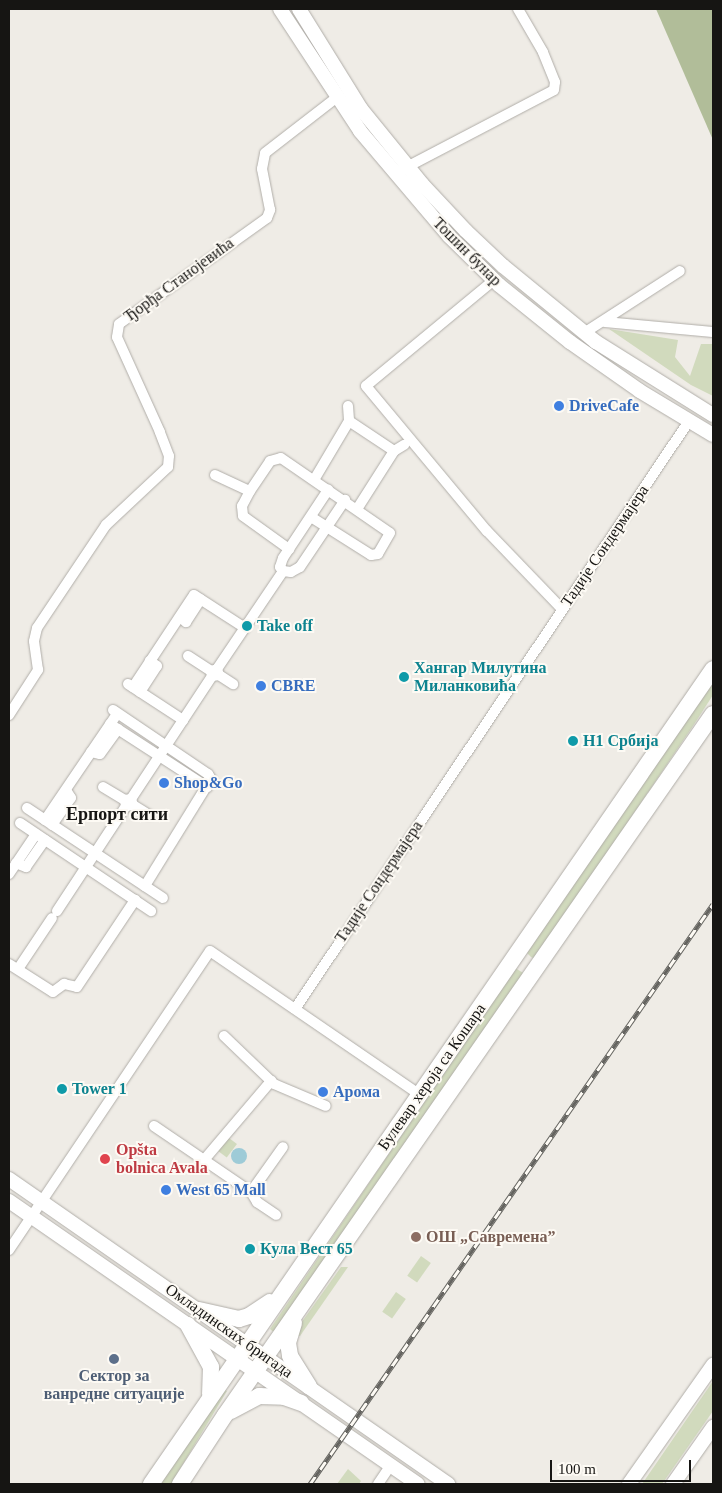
<!DOCTYPE html>
<meta charset="utf-8">
<style>
body{margin:0}
#map{position:relative;width:722px;height:1493px;overflow:hidden;background:#efece6;font-family:Georgia,serif}
div>[style]{position:absolute}
.green>*{inset:0;background:#d1dabd;transform-origin:0 0}
.forest>*{inset:0;background:#b1bd99}
.water>*{inset:0;background:#9ecbd7}
.round{border-radius:50%}
.roads{filter:drop-shadow(0 0 1px #b0ada8) drop-shadow(0 0 1px #b0ada8)}
.street>*{height:10px;margin:-5px;padding:0 5px;transform-origin:5px;border-radius:5px;background:#fff}
.secondary>*{height:14px;margin:-7px;padding:0 7px;transform-origin:7px;border-radius:7px;background:#fff}
.primary>*{height:16px;margin:-8px;padding:0 8px;transform-origin:8px;border-radius:8px;background:#fff}
.rail>*{height:5px;margin-top:-2.5px;transform-origin:0;background:repeating-linear-gradient(90deg,#fdfaf4 0 9px,#656460 0 18px);box-sizing:border-box;border-block:1px solid #656460}
.dots>*{width:14px;height:14px;translate:-50% -50%;box-sizing:border-box;border:2px solid #fdfaf4;border-radius:50%}
span{translate:-50% -50%;white-space:nowrap;text-align:center;line-height:1.15;-webkit-text-stroke:4px #fdfaf4;paint-order:stroke}
.street-label{font-size:16px;color:#161513}
.shop-label{font-size:16px;color:#366cbe;font-weight:700}
.left{translate:0 -50%;text-align:left}
.culture-label{font-size:16px;color:#0d838f;font-weight:700}
.health-label{font-size:16px;color:#be3a42;font-weight:700}
.education-label{font-size:16px;color:#785e54;font-weight:700}
.service-label{font-size:16px;color:#4e5e75;font-weight:700}
.neighbourhood-label{font-size:18px;color:#161513;font-weight:700}
.frame{position:absolute;inset:0;border:10px solid #161513;pointer-events:none}
.scale{position:absolute;left:550px;top:1460px;width:141px;height:22px;box-sizing:border-box;border:2px solid #161513;border-top:0;padding-left:6px;font-size:15px;line-height:18px;white-space:nowrap;color:#161513;-webkit-text-stroke:4px #fdfaf4;paint-order:stroke}
</style>
<div id="map">
<div class="green">
<div style="clip-path:polygon(609px 329px,678px 340px,675px 357px,690px 376px,701px 344px,713px 344px,713px 396px,691px 385px)"></div>
<div style="clip-path:polygon(713px 677px,713px 695px,693px 726px,535px 959px,531px 957px,527px 953px)"></div>
<div style="clip-path:polygon(515px 968px,525px 974px,276px 1334px,270px 1329px)"></div>
<div style="left:225px;top:1135px;width:15px;height:17px;rotate:37deg"></div>
<div style="left:421px;top:1256px;width:12px;height:24px;rotate:35deg"></div>
<div style="clip-path:polygon(341px 1267px,348px 1267px,300px 1336px,295px 1336px,301px 1323px)"></div>
<div style="left:396px;top:1292px;width:12px;height:24px;rotate:35deg"></div>
<div style="clip-path:polygon(713px 1381px,713px 1411px,662px 1484px,642px 1484px)"></div>
<div style="clip-path:polygon(223px 1389px,227px 1391px,171px 1484px,160px 1484px)"></div>
<div style="clip-path:polygon(348px 1469px,361px 1481px,359px 1484px,337px 1484px)"></div>
</div>
<div class="forest">
<div style="clip-path:polygon(656px 9px,713px 9px,713px 140px)"></div>
</div>
<div class="water">
<div class="round" style="left:231px;top:1148px;width:16px;height:16px"></div>
</div>
<div class="roads">
<div class="street">
<div style="left:403px;top:169px;width:170px;rotate:-27.6deg"></div>
<div style="left:554px;top:90px;width:8px;rotate:-83deg"></div>
<div style="left:555px;top:82px;width:32px;rotate:-112deg"></div>
<div style="left:543px;top:52px;width:50px;rotate:-120.2deg"></div>
<div style="left:494px;top:280px;width:166px;rotate:140.4deg"></div>
<div style="left:366px;top:386px;width:189px;rotate:50.2deg"></div>
<div style="left:487px;top:531px;width:108px;rotate:46.1deg"></div>
<div style="left:605px;top:322px;width:108px;rotate:5.3deg"></div>
<div style="left:584px;top:333px;width:114px;rotate:-32.9deg"></div>
<div style="left:348px;top:406px;width:15px;rotate:86deg"></div>
<div style="left:394px;top:451px;width:12px;rotate:-31deg"></div>
<div style="left:215px;top:475px;width:38px;rotate:25deg"></div>
<div style="left:250px;top:491px;width:36px;rotate:-56deg"></div>
<div style="left:270px;top:461px;width:11px;rotate:-15deg"></div>
<div style="left:281px;top:458px;width:132px;rotate:34.5deg"></div>
<div style="left:390px;top:533px;width:24px;rotate:120deg"></div>
<div style="left:378px;top:554px;width:7px;rotate:172deg"></div>
<div style="left:371px;top:555px;width:71px;rotate:-147.7deg"></div>
<div style="left:314px;top:480px;width:69px;rotate:-59.3deg"></div>
<div style="left:349px;top:421px;width:54px;rotate:33.7deg"></div>
<div style="left:394px;top:451px;width:69px;rotate:122.5deg"></div>
<div style="left:250px;top:491px;width:17px;rotate:118deg"></div>
<div style="left:242px;top:506px;width:10px;rotate:84deg"></div>
<div style="left:243px;top:516px;width:57px;rotate:35.7deg"></div>
<div style="left:283px;top:571px;width:8px;rotate:7deg"></div>
<div style="left:291px;top:572px;width:10px;rotate:-29deg"></div>
<div style="left:300px;top:567px;width:81px;rotate:-56.1deg"></div>
<div style="left:283px;top:571px;width:5px;rotate:-127deg"></div>
<div style="left:280px;top:567px;width:9px;rotate:-72deg"></div>
<div style="left:283px;top:558px;width:82px;rotate:-56.5deg"></div>
<div style="left:180px;top:617px;width:8px;rotate:40deg"></div>
<div style="left:186px;top:622px;width:27px;rotate:-57deg"></div>
<div style="left:188px;top:656px;width:27px;rotate:33deg"></div>
<div style="left:217px;top:669px;width:6px;rotate:72deg"></div>
<div style="left:219px;top:675px;width:7px;rotate:172deg"></div>
<div style="left:212px;top:676px;width:5px;rotate:-101deg"></div>
<div style="left:211px;top:671px;width:6px;rotate:-18deg"></div>
<div style="left:217px;top:669px;width:118px;rotate:-56deg"></div>
<div style="left:219px;top:675px;width:17px;rotate:33deg"></div>
<div style="left:128px;top:684px;width:66px;rotate:33.2deg"></div>
<div style="left:133px;top:687px;width:110px;rotate:-56.5deg"></div>
<div style="left:194px;top:595px;width:61px;rotate:32.9deg"></div>
<div style="left:140px;top:692px;width:31px;rotate:-57deg"></div>
<div style="left:157px;top:666px;width:9px;rotate:-144deg"></div>
<div style="left:113px;top:710px;width:115px;rotate:34deg"></div>
<div style="left:208px;top:774px;width:6px;rotate:59deg"></div>
<div style="left:211px;top:779px;width:126px;rotate:121.7deg"></div>
<div style="left:9px;top:715px;width:54px;rotate:-57.2deg"></div>
<div style="left:38px;top:670px;width:29px;rotate:-98deg"></div>
<div style="left:34px;top:641px;width:13px;rotate:-77deg"></div>
<div style="left:37px;top:628px;width:124px;rotate:-56.2deg"></div>
<div style="left:106px;top:525px;width:85px;rotate:-43.1deg"></div>
<div style="left:168px;top:467px;width:11px;rotate:-85deg"></div>
<div style="left:169px;top:456px;width:26px;rotate:-111deg"></div>
<div style="left:160px;top:432px;width:104px;rotate:-114.4deg"></div>
<div style="left:117px;top:337px;width:13px;rotate:-81deg"></div>
<div style="left:119px;top:324px;width:182px;rotate:-35.6deg"></div>
<div style="left:267px;top:218px;width:9px;rotate:-69deg"></div>
<div style="left:270px;top:210px;width:42px;rotate:-101deg"></div>
<div style="left:262px;top:169px;width:16px;rotate:-79deg"></div>
<div style="left:265px;top:153px;width:90px;rotate:-37.8deg"></div>
<div style="left:110px;top:724px;width:116px;rotate:33deg"></div>
<div style="left:91px;top:752px;width:9px;rotate:13deg"></div>
<div style="left:100px;top:754px;width:31px;rotate:-54deg"></div>
<div style="left:103px;top:787px;width:26px;rotate:31deg"></div>
<div style="left:131px;top:799px;width:6px;rotate:72deg"></div>
<div style="left:133px;top:805px;width:7px;rotate:172deg"></div>
<div style="left:126px;top:806px;width:6px;rotate:-99deg"></div>
<div style="left:125px;top:800px;width:6px;rotate:-9deg"></div>
<div style="left:131px;top:799px;width:147px;rotate:-56.6deg"></div>
<div style="left:133px;top:805px;width:19px;rotate:32deg"></div>
<div style="left:27px;top:808px;width:163px;rotate:33.5deg"></div>
<div style="left:45px;top:820px;width:128px;rotate:-55.8deg"></div>
<div style="left:20px;top:823px;width:158px;rotate:33.9deg"></div>
<div style="left:52px;top:825px;width:33px;rotate:-55deg"></div>
<div style="left:71px;top:798px;width:9px;rotate:-122deg"></div>
<div style="left:16px;top:863px;width:11px;rotate:22deg"></div>
<div style="left:26px;top:867px;width:33px;rotate:-55deg"></div>
<div style="left:9px;top:874px;width:48px;rotate:-56deg"></div>
<div style="left:57px;top:911px;width:126px;rotate:-56.7deg"></div>
<div style="left:9px;top:964px;width:52px;rotate:32.5deg"></div>
<div style="left:53px;top:992px;width:14px;rotate:-36deg"></div>
<div style="left:64px;top:984px;width:13px;rotate:13deg"></div>
<div style="left:77px;top:987px;width:105px;rotate:-56.3deg"></div>
<div style="left:18px;top:969px;width:61px;rotate:-56.3deg"></div>
<div style="left:295px;top:1009px;width:708px;rotate:-56.18deg"></div>
<div style="left:224px;top:1036px;width:69px;rotate:43.8deg"></div>
<div style="left:274px;top:1084px;width:56px;rotate:22.9deg"></div>
<div style="left:154px;top:1126px;width:117px;rotate:34.2deg"></div>
<div style="left:251px;top:1192px;width:12px;rotate:59deg"></div>
<div style="left:257px;top:1202px;width:23px;rotate:34deg"></div>
<div style="left:204px;top:1160px;width:104px;rotate:-49.7deg"></div>
<div style="left:251px;top:1192px;width:55px;rotate:-54.6deg"></div>
<div style="left:9px;top:1250px;width:360px;rotate:-56.1deg"></div>
<div style="left:210px;top:951px;width:255px;rotate:34.4deg"></div>
<div style="left:378px;top:1484px;width:23px;rotate:-56deg"></div>
</div>
<div class="secondary">
<div style="left:280px;top:9px;width:146px;rotate:56.7deg"></div>
<div style="left:360px;top:131px;width:138px;rotate:49.7deg"></div>
<div style="left:449px;top:236px;width:70px;rotate:44.4deg"></div>
<div style="left:499px;top:285px;width:91px;rotate:38.8deg"></div>
<div style="left:570px;top:342px;width:85px;rotate:35deg"></div>
<div style="left:640px;top:391px;width:85px;rotate:31.1deg"></div>
<div style="left:299px;top:9px;width:118px;rotate:58.2deg"></div>
<div style="left:361px;top:109px;width:97px;rotate:50.9deg"></div>
<div style="left:422px;top:184px;width:64px;rotate:46.9deg"></div>
<div style="left:466px;top:231px;width:51px;rotate:43.4deg"></div>
<div style="left:503px;top:266px;width:120px;rotate:39.3deg"></div>
<div style="left:596px;top:342px;width:138px;rotate:32deg"></div>
<div style="left:9px;top:1179px;width:535px;rotate:34.79deg"></div>
<div style="left:9px;top:1201px;width:497px;rotate:34.7deg"></div>
<div style="left:629px;top:1484px;width:146px;rotate:-54.8deg"></div>
<div style="left:673px;top:1484px;width:70px;rotate:-54.9deg"></div>
</div>
<div class="primary">
<div style="left:199px;top:1310px;width:41px;rotate:12.7deg"></div>
<div style="left:239px;top:1319px;width:10px;rotate:-17deg"></div>
<div style="left:249px;top:1316px;width:25px;rotate:-34deg"></div>
<div style="left:294px;top:1323px;width:21px;rotate:107deg"></div>
<div style="left:288px;top:1343px;width:13px;rotate:81deg"></div>
<div style="left:290px;top:1356px;width:36px;rotate:58deg"></div>
<div style="left:188px;top:1325px;width:48px;rotate:61.3deg"></div>
<div style="left:211px;top:1367px;width:27px;rotate:92deg"></div>
<div style="left:231px;top:1411px;width:32px;rotate:-28deg"></div>
<div style="left:259px;top:1396px;width:25px;rotate:2deg"></div>
<div style="left:284px;top:1397px;width:18px;rotate:19deg"></div>
<div style="left:151px;top:1484px;width:990px;rotate:-55.41deg"></div>
<div style="left:180px;top:1484px;width:82px;rotate:-56.9deg"></div>
<div style="left:225px;top:1415px;width:854px;rotate:-55.16deg"></div>
</div>
</div>
<div class="rail">
<div style="left:310px;top:1484px;width:706px;rotate:-55.21deg"></div>
</div>
<div class="dots">
<div style="left:559px;top:406px;background:#3f7fe0"></div>
<div style="left:247px;top:626px;background:#0f9aa8"></div>
<div style="left:404px;top:677px;background:#0f9aa8"></div>
<div style="left:261px;top:686px;background:#3f7fe0"></div>
<div style="left:573px;top:741px;background:#0f9aa8"></div>
<div style="left:164px;top:783px;background:#3f7fe0"></div>
<div style="left:62px;top:1089px;background:#0f9aa8"></div>
<div style="left:323px;top:1092px;background:#3f7fe0"></div>
<div style="left:105px;top:1159px;background:#e0444e"></div>
<div style="left:166px;top:1190px;background:#3f7fe0"></div>
<div style="left:416px;top:1237px;background:#8d6e63"></div>
<div style="left:250px;top:1249px;background:#0f9aa8"></div>
<div style="left:114px;top:1359px;background:#5c6f8a"></div>
</div>
<div class="street-label">
<span style="left:467px;top:252px;rotate:45deg">Тошин бунар</span>
<span style="left:179px;top:280px;rotate:-36deg">Ђорђа Станојевића</span>
<span style="left:605px;top:546px;rotate:-56deg">Тадије Сондермајера</span>
<span style="left:379px;top:882px;rotate:-56deg">Тадије Сондермајера</span>
<span style="left:432px;top:1077px;rotate:-55deg">Булевар хероја са Кошара</span>
<span style="left:229px;top:1331px;rotate:35deg">Омладинских бригада</span>
</div>
<div class="shop-label">
<span class="left" style="left:569px;top:406px">DriveCafe</span>
<span class="left" style="left:271px;top:686px">CBRE</span>
<span class="left" style="left:174px;top:783px">Shop&amp;Go</span>
<span class="left" style="left:333px;top:1092px">Арома</span>
<span class="left" style="left:176px;top:1190px">West 65 Mall</span>
</div>
<div class="culture-label">
<span class="left" style="left:257px;top:626px">Take off</span>
<span class="left" style="left:414px;top:677px">Хангар Милутина<br>Миланковића</span>
<span class="left" style="left:583px;top:741px">Н1 Србија</span>
<span class="left" style="left:72px;top:1089px">Tower 1</span>
<span class="left" style="left:260px;top:1249px">Кула Вест 65</span>
</div>
<div class="health-label">
<span class="left" style="left:116px;top:1159px">Opšta<br>bolnica Avala</span>
</div>
<div class="education-label">
<span class="left" style="left:426px;top:1237px">ОШ „Савремена”</span>
</div>
<div class="service-label">
<span style="left:114px;top:1385px">Сектор за<br>ванредне ситуације</span>
</div>
<div class="neighbourhood-label">
<span style="left:117px;top:814px">Ерпорт сити</span>
</div>
<div class="frame"></div>
<div class="scale">100 m</div>
</div>
